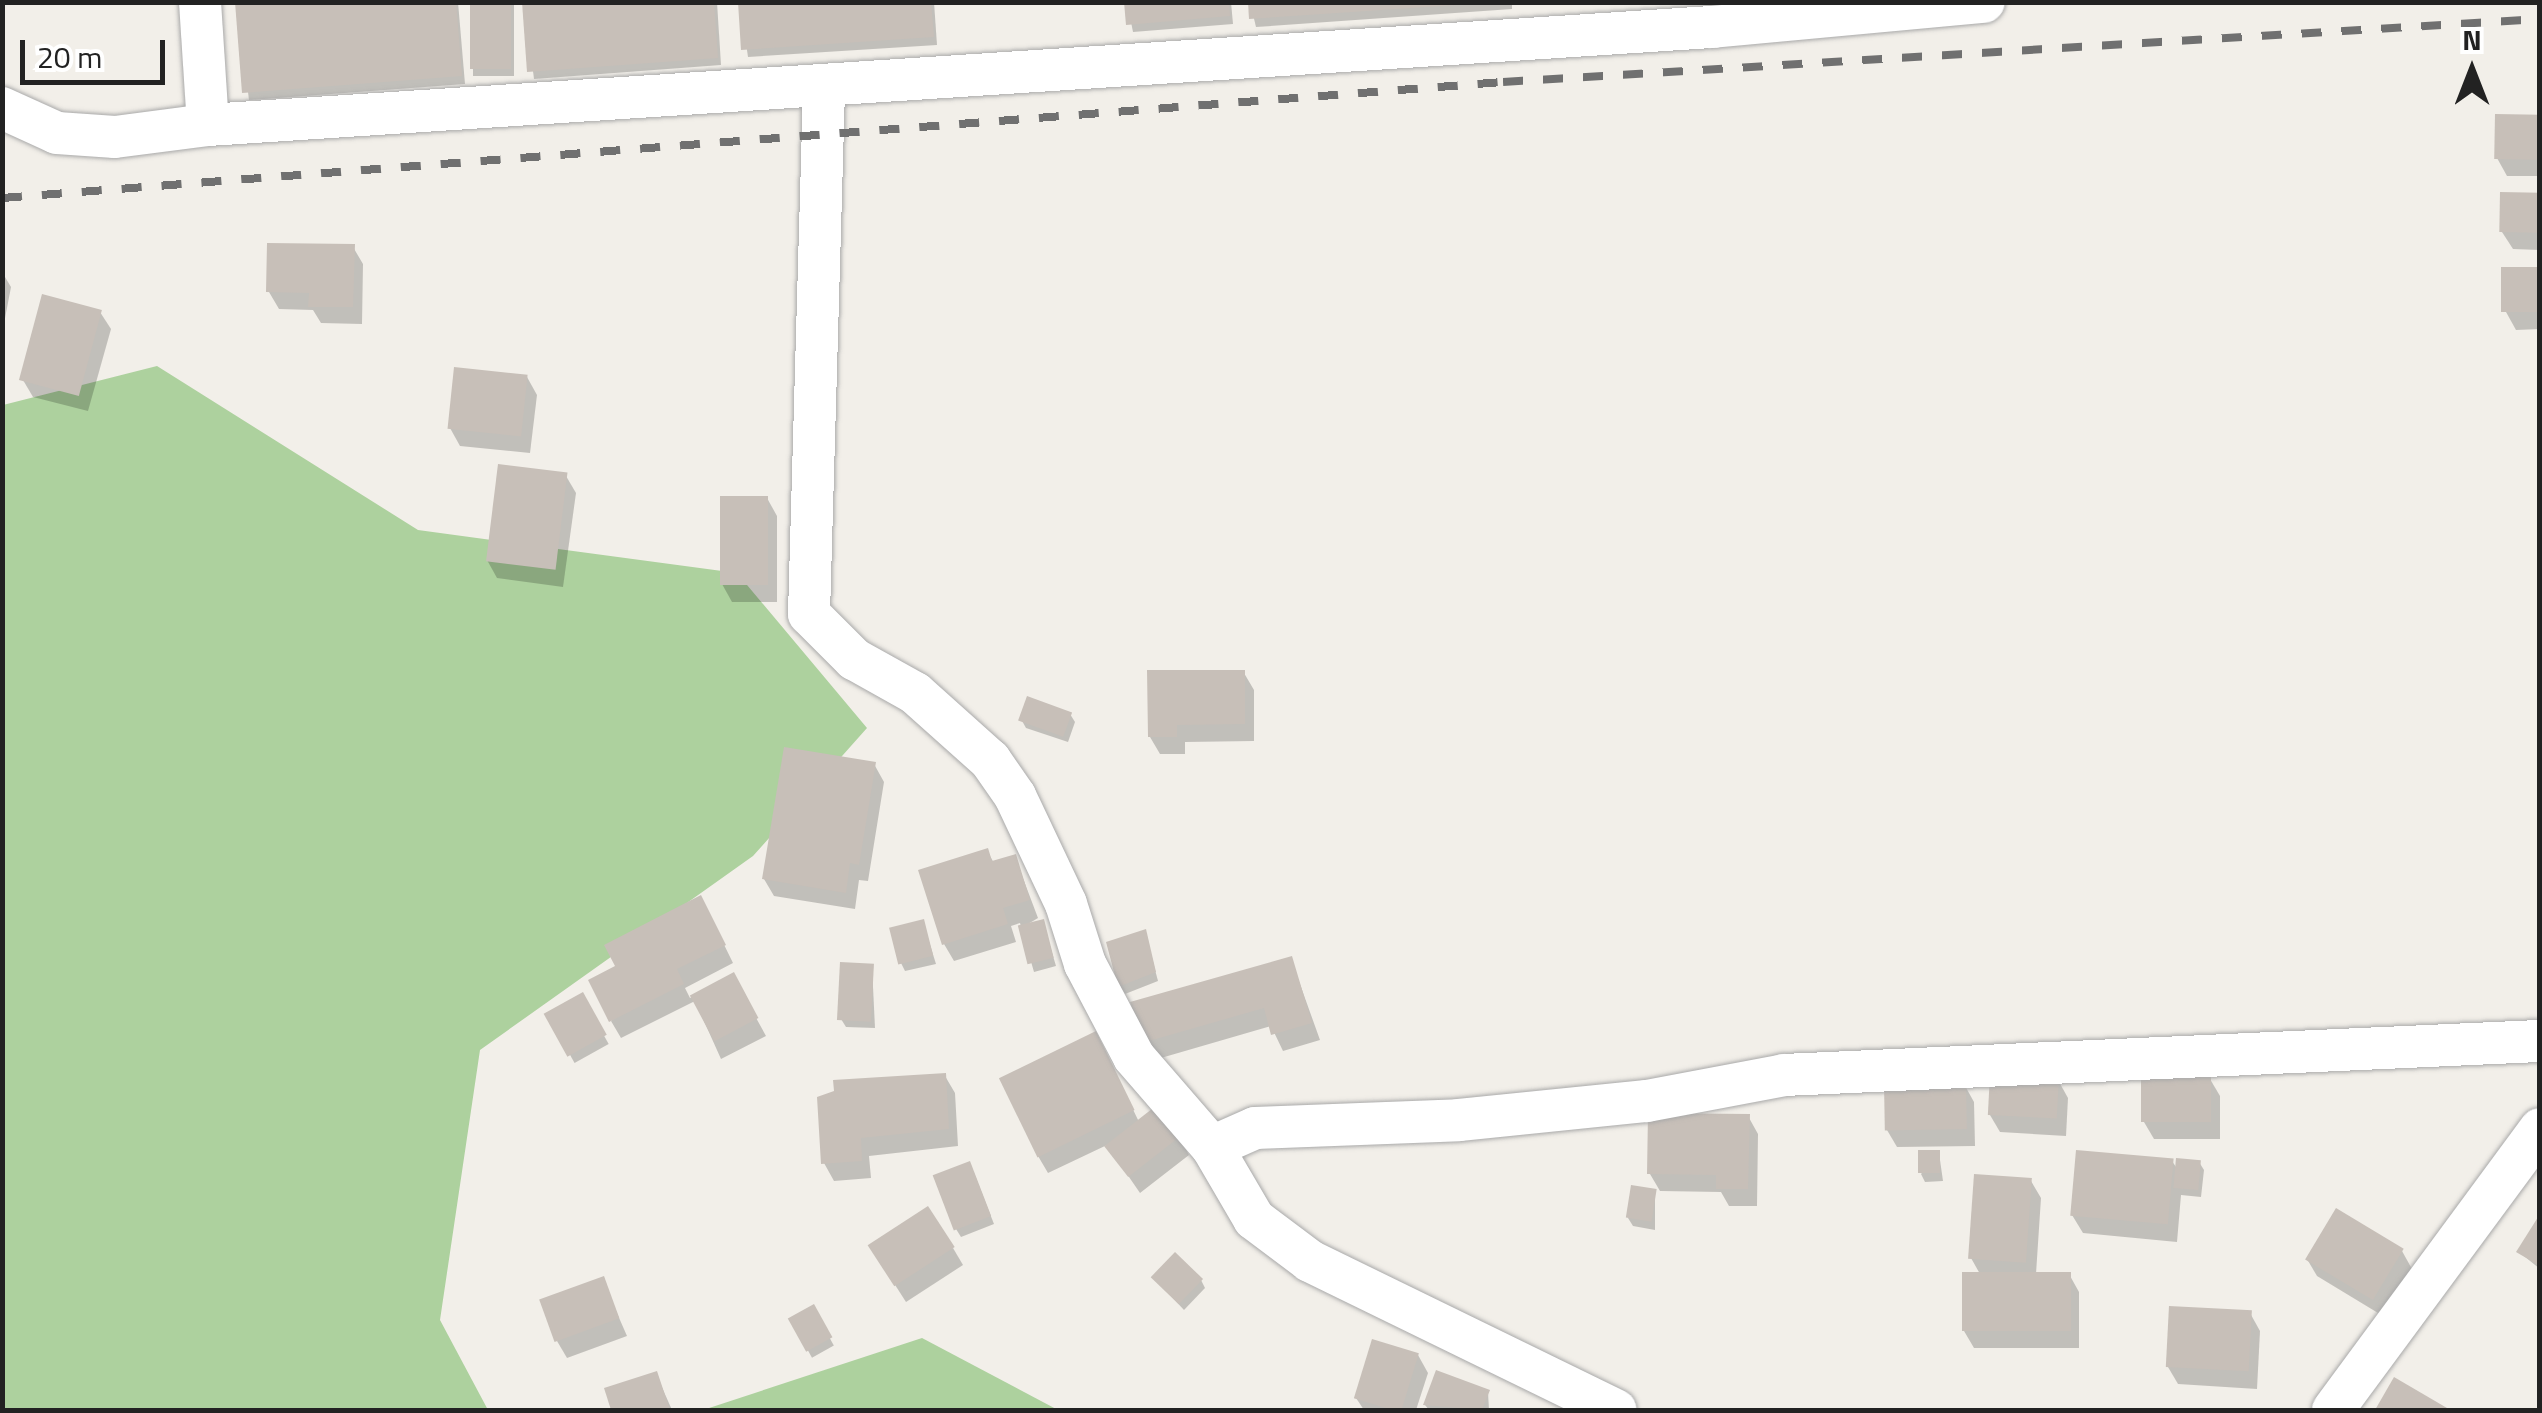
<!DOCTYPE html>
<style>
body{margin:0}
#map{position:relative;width:2542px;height:1413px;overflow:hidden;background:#f2efe9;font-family:"Titillium Web",sans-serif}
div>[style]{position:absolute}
.forest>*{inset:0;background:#add19e}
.shadow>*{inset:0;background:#0003;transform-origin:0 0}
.building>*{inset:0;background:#c7bfb8;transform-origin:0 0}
.roads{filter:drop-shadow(0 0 2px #a9a9a9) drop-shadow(0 0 2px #a9a9a9)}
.street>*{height:42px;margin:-21px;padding:0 21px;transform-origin:21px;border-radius:21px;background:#fff}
.rail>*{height:8px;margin-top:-4px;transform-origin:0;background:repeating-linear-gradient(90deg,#707070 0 20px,transparent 0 40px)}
span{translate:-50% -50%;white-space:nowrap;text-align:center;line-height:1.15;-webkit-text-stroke:9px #fff;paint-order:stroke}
.frame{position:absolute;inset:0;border:5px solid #222;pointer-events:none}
.north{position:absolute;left:2422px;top:20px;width:100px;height:100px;-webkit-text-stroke:8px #fff;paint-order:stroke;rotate:0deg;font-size:28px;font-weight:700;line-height:40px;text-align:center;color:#222}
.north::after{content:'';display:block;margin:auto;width:35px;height:45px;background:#222;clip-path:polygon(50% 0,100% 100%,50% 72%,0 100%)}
.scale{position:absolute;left:20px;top:40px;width:145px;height:45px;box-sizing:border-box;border:5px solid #222;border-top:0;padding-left:12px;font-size:30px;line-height:35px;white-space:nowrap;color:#222;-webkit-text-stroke:8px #fff;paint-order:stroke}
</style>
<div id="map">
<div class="forest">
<div style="clip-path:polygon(157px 366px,418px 530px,737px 573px,867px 728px,753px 856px,480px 1050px,440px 1320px,488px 1410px,3px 1410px,3px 405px)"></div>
<div style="clip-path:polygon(922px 1338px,1058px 1410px,703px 1410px)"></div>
</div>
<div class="shadow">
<div style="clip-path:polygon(237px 2px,458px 2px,465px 84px,249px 100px)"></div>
<div style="left:473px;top:2px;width:41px;height:74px"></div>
<div style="clip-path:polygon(524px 2px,717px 2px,721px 65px,534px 79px)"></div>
<div style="clip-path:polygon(740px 2px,934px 2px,937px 45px,748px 57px)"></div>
<div style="clip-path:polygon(1127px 2px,1231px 2px,1233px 24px,1133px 32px)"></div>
<div style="clip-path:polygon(1250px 2px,1512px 2px,1512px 9px,1256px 27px)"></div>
<div style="clip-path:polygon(2540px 117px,2540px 176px,2507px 176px,2497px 158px)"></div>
<div style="clip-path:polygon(2540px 195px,2540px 250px,2513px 249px,2502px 232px)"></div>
<div style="clip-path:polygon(353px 247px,363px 264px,362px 324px,321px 323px,313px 310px,279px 309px,269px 292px)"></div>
<div style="clip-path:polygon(2540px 269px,2540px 329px,2516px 330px,2506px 312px)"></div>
<div style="clip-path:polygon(2px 272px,11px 287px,2px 334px)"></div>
<div style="clip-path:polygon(100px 312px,111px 329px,88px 411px,33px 397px,23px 380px)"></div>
<div style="clip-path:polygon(527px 377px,537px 395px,530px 453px,460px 446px,450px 428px)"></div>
<div style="clip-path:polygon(566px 476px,576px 493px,563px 587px,497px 578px,487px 560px)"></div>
<div style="clip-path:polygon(767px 498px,777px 516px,777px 602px,732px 602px,722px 584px)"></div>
<div style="clip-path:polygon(1244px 673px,1254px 690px,1254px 741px,1185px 742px,1185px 754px,1160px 754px,1150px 737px)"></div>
<div style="clip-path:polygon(1070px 714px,1075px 722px,1068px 742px,1026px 728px,1021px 719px)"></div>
<div style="clip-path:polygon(874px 764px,884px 782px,868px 881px,859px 880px,855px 909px,774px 896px,764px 879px)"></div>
<div style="clip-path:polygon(987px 851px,994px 863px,1015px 857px,1038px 918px,1023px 927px,1043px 922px,1056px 966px,1034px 972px,1020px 923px,1011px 926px,1016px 942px,954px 961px,944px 944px)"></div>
<div style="clip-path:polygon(710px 916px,733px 963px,685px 988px,690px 998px,733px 976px,766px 1036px,721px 1059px,695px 1001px,621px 1038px,611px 1021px)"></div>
<div style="clip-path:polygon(923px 922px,936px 964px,905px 971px,901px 963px)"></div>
<div style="clip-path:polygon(1145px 932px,1158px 981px,1125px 994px,1120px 986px)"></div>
<div style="clip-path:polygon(1291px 959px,1320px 1040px,1283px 1051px,1271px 1026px,1154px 1060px,1144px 1042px)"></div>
<div style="clip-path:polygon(872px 966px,875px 1028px,846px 1027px,841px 1019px)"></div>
<div style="left:582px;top:996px;width:55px;height:39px;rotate:61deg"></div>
<div style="clip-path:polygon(1105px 1051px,1139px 1122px,1179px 1137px,1189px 1155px,1140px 1193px,1107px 1145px,1048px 1173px,1038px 1156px)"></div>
<div style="clip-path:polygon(945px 1076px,955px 1093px,958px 1146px,869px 1156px,871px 1178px,834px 1181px,824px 1163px)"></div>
<div style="clip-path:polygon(2210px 1079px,2220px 1096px,2220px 1139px,2154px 1139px,2144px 1122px)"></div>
<div style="clip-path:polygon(2058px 1080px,2068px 1098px,2066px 1136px,2000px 1132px,1990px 1115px)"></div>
<div style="clip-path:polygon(1964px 1084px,1974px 1102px,1975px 1146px,1897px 1147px,1887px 1130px)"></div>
<div style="clip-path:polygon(1748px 1116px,1758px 1134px,1757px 1206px,1729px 1206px,1721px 1192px,1660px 1191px,1650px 1174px)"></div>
<div style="clip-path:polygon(1939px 1153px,1943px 1181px,1925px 1182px,1921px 1174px)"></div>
<div style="clip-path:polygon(2172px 1161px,2178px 1170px,2199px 1162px,2204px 1170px,2201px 1197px,2181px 1195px,2177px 1242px,2083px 1233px,2072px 1215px)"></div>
<div style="clip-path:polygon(974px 1173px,994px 1224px,961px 1237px,956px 1229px)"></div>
<div style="clip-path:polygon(2031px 1181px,2041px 1198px,2036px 1274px,2069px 1274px,2079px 1292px,2079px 1348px,1974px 1348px,1964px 1331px,1980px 1274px,1971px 1258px)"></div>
<div style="clip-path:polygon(1655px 1192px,1655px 1230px,1633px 1226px,1628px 1218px)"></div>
<div style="clip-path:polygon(2540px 1219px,2540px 1269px,2519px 1252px)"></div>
<div style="clip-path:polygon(953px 1248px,963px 1265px,906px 1302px,881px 1263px)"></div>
<div style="clip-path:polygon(2402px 1251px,2412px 1269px,2383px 1316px,2317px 1276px,2307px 1259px)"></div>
<div style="clip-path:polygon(1153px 1277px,1201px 1280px,1205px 1288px,1184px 1310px)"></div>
<div style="clip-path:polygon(602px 1279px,627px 1336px,567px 1358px,557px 1341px)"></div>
<div style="left:813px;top:1308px;width:43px;height:25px;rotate:61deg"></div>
<div style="clip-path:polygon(2250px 1313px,2260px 1331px,2257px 1389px,2178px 1384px,2168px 1367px)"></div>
<div style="clip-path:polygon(1418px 1355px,1428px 1373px,1416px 1410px,1364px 1410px,1356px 1398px)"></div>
<div style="clip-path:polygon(656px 1374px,672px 1410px,613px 1410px,607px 1390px)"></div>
<div style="clip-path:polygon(1488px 1392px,1489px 1410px,1429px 1410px,1425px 1405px)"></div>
</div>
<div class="building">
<div style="clip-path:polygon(235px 2px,456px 2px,462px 76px,242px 93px)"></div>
<div style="left:470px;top:2px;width:41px;height:67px"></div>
<div style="clip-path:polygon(522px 2px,714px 2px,718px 58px,527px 72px)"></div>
<div style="clip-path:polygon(738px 2px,931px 2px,934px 37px,741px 50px)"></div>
<div style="clip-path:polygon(1124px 2px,1229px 2px,1230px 16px,1126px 25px)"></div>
<div style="clip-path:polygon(1248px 2px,1456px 2px,1456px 5px,1249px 19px)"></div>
<div style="left:2495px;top:114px;width:45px;height:45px;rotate:1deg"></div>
<div style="left:2500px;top:192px;width:40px;height:40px;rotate:1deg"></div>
<div style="clip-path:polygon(267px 243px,355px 244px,353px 307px,308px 307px,309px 293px,266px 292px)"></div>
<div style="left:2540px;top:267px;width:45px;height:39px;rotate:90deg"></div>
<div style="left:42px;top:294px;width:62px;height:89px;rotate:15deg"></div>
<div style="left:454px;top:367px;width:74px;height:62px;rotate:6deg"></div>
<div style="left:498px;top:464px;width:70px;height:98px;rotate:7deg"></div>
<div style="left:720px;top:496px;width:48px;height:89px"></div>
<div style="clip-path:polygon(1147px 670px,1245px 670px,1245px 724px,1177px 725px,1177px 737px,1148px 737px)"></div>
<div style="left:1027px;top:696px;width:48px;height:26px;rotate:20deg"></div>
<div style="clip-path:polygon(784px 747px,876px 762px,859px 865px,850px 863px,846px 893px,762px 879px)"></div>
<div style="clip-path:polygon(988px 848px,992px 861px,1016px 854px,1030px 900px,1003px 908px,1008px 924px,942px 945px,918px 870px)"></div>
<div style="clip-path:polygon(701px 895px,726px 945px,677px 969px,684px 984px,609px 1022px,588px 980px,615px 966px,604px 945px)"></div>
<div style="left:924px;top:919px;width:38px;height:36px;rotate:76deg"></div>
<div style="left:1044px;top:919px;width:40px;height:27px;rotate:76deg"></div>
<div style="clip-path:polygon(1146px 929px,1156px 972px,1118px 987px,1106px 942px)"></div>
<div style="clip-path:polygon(1292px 956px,1312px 1023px,1271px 1035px,1264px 1008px,1142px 1043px,1130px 1002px)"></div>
<div style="left:840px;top:962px;width:34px;height:58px;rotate:3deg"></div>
<div style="left:734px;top:972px;width:52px;height:50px;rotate:62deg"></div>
<div style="left:583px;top:992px;width:49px;height:45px;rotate:61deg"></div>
<div style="left:1096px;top:1031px;width:88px;height:108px;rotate:64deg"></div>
<div style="clip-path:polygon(946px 1073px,949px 1129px,861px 1138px,862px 1161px,821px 1164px,817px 1097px,834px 1091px,833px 1080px)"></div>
<div style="left:1990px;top:1074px;width:69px;height:41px;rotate:3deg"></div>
<div style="left:2141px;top:1076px;width:70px;height:46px"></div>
<div style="left:1966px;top:1082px;width:47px;height:82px;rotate:89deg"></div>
<div style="left:1157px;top:1105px;width:39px;height:67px;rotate:52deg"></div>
<div style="clip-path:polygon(1648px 1113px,1750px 1114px,1748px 1189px,1716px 1189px,1716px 1175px,1647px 1174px)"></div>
<div style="left:1940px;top:1150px;width:23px;height:22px;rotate:90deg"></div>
<div style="left:2076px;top:1150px;width:98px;height:66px;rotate:5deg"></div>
<div style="left:2176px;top:1158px;width:25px;height:30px;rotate:5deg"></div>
<div style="left:970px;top:1161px;width:59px;height:40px;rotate:69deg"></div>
<div style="left:1974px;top:1174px;width:58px;height:85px;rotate:4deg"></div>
<div style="left:1631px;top:1185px;width:26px;height:33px;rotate:9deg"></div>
<div style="left:928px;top:1206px;width:49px;height:72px;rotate:57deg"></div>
<div style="left:2336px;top:1208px;width:79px;height:60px;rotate:31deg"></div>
<div style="clip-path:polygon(2540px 1214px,2540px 1266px,2516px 1252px)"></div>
<div style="left:1175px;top:1252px;width:39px;height:35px;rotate:44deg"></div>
<div style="left:1962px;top:1272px;width:109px;height:59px"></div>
<div style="left:604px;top:1276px;width:45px;height:69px;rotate:70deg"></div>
<div style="left:814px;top:1304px;width:38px;height:30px;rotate:61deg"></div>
<div style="left:2169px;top:1306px;width:83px;height:61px;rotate:3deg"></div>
<div style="left:1372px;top:1339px;width:49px;height:62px;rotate:17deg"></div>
<div style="clip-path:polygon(1436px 1370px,1490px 1390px,1482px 1410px,1423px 1405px)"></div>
<div style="clip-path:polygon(657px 1371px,670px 1410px,611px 1410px,604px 1388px)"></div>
<div style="clip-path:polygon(2394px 1377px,2447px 1408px,2446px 1410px,2375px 1410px)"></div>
</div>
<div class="roads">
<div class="street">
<div style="left:200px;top:2px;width:123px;rotate:86.3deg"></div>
<div style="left:824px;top:90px;width:524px;rotate:91.64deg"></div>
<div style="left:809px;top:614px;width:64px;rotate:45deg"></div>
<div style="left:854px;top:659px;width:70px;rotate:29.1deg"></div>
<div style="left:915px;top:693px;width:101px;rotate:41.8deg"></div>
<div style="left:990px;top:760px;width:44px;rotate:55.2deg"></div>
<div style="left:1015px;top:796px;width:119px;rotate:64.7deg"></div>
<div style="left:1066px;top:904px;width:63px;rotate:72.4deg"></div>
<div style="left:1085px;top:964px;width:105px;rotate:62.2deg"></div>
<div style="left:1134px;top:1057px;width:119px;rotate:49.1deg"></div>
<div style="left:1212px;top:1147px;width:83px;rotate:59.7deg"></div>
<div style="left:1254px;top:1219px;width:70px;rotate:36.9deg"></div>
<div style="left:1310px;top:1261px;width:340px;rotate:26deg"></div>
<div style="left:2px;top:108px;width:60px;rotate:24.4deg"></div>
<div style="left:57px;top:133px;width:58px;rotate:3.9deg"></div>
<div style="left:115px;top:137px;width:94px;rotate:-7.4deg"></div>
<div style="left:208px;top:125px;width:1507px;rotate:-3.73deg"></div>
<div style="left:1712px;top:27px;width:273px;rotate:-5.3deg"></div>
<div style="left:1212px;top:1147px;width:47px;rotate:-23.8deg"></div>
<div style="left:1255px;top:1128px;width:204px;rotate:-2.2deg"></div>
<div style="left:1459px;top:1120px;width:189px;rotate:-5.8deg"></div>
<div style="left:1647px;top:1101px;width:139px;rotate:-10.7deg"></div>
<div style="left:1784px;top:1075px;width:757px;rotate:-2.58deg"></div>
<div style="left:2333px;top:1410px;width:349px;rotate:-53.6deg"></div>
</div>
</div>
<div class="rail">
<div style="left:2px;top:198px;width:1505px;rotate:-4.42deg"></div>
<div style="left:1503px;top:82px;width:1039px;rotate:-3.48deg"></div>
</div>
<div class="frame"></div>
<div class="north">N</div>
<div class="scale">20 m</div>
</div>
